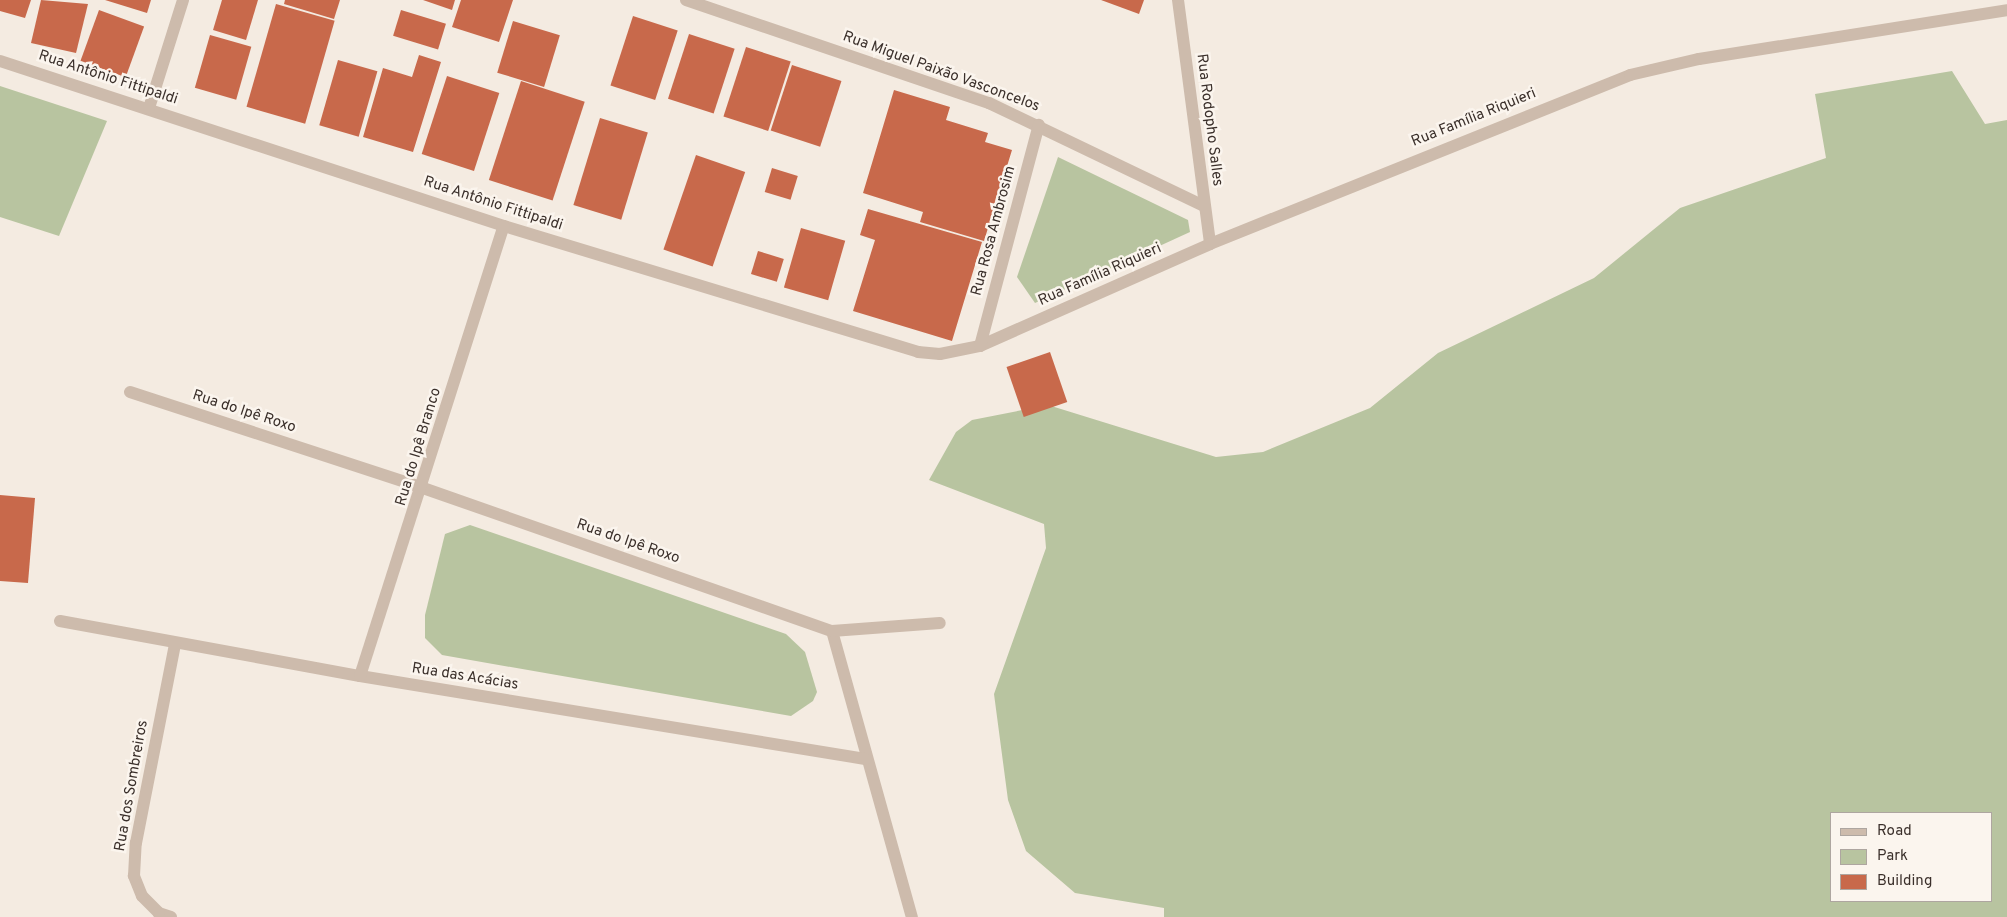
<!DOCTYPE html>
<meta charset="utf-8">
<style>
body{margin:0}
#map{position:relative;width:2007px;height:917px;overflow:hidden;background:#f4ebe1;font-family:Overpass,sans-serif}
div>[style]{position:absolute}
.green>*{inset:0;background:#b8c4a0}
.building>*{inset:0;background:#c8694b;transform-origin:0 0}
.street>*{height:12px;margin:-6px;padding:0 6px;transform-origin:6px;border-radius:6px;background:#cdbbac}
span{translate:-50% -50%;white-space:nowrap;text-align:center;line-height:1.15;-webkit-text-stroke:5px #fbf5ee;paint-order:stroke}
.street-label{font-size:15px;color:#3b302b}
.legend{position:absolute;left:1830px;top:812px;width:162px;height:90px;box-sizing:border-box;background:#fbf5ee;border:1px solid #aea6a0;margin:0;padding:6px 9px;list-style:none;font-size:15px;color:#3b302b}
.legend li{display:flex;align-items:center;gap:10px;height:25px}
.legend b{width:25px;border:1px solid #aea6a0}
</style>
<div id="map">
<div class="green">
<div style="clip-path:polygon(evenodd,1952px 71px,1985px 124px,2007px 120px,2007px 917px,1164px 917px,1164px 908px,1075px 893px,1026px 851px,1008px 800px,994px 694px,1046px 548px,1044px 524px,929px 480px,956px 432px,972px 420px,1048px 405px,1216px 457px,1263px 452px,1370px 408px,1438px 353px,1594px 278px,1680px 208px,1826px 158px,1815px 94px,1952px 71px,1831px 813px,1991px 813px,1991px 901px,1831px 901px,1831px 813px)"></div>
<div style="clip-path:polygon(0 86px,107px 121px,59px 236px,0 217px)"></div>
<div style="clip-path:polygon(1058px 157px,1188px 220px,1190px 232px,1035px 303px,1017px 277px)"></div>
<div style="clip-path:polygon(470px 525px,786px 634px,805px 652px,817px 692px,813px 701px,791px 716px,442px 655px,425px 638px,425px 615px,445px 534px)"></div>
</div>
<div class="building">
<div style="clip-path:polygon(0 0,31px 0,25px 18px,0 11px)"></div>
<div style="clip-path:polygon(41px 0,88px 4px,76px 53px,31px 43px)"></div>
<div style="clip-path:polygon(105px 0,151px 0,147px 13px)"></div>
<div style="clip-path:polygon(222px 0,258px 0,246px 40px,213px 30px)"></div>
<div style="clip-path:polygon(285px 0,340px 0,334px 19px,284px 4px)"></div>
<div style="clip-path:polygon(423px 0,455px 0,452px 10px)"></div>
<div style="clip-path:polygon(461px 0,513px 0,499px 42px,452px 27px)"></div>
<div style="clip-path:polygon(1101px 0,1144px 0,1139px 14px)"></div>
<div style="left:276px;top:4px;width:61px;height:107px;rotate:16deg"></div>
<div style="left:99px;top:10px;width:48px;height:54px;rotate:20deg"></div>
<div style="left:401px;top:10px;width:47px;height:27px;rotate:17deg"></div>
<div style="left:633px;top:16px;width:47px;height:73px;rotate:18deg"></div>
<div style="left:513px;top:21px;width:49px;height:54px;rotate:17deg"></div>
<div style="left:689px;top:34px;width:48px;height:68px;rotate:18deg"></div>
<div style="left:210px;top:35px;width:43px;height:55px;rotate:16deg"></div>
<div style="left:746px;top:47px;width:47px;height:73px;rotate:18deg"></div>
<div style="clip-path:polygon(419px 55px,441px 62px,413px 152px,363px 137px,383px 68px,412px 77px)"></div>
<div style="left:338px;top:60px;width:41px;height:68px;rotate:16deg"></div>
<div style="left:792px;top:65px;width:52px;height:69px;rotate:18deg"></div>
<div style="left:447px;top:76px;width:55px;height:82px;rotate:18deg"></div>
<div style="left:521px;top:81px;width:67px;height:104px;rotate:18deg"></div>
<div style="clip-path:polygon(894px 90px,950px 107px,946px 120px,988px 133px,985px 142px,1012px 150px,984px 241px,920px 222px,923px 212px,863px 193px)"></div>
<div style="left:600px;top:118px;width:50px;height:91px;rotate:17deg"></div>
<div style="left:696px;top:155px;width:52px;height:100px;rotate:19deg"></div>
<div style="left:772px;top:168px;width:27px;height:25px;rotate:17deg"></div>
<div style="clip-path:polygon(868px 209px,982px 242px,952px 341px,853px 311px,875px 240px,860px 235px)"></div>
<div style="left:801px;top:228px;width:46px;height:62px;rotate:16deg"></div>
<div style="left:758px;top:251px;width:27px;height:24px;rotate:17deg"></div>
<div style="left:1050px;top:352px;width:53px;height:46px;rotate:71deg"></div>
<div style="clip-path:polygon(0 495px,35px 498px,28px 583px,0 581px)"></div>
</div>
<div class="street">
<div style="left:686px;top:0;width:320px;rotate:18.8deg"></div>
<div style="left:989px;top:103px;width:238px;rotate:25.6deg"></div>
<div style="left:1178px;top:0;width:246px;rotate:82.5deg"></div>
<div style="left:0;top:61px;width:530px;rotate:18.13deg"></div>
<div style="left:504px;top:226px;width:433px;rotate:16.9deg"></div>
<div style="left:918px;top:352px;width:22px;rotate:5deg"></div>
<div style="left:940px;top:354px;width:41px;rotate:-11.3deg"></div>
<div style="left:980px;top:346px;width:252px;rotate:-23.9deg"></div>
<div style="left:1210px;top:244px;width:453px;rotate:-21.9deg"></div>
<div style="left:1630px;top:75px;width:71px;rotate:-13.1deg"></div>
<div style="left:1699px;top:59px;width:312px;rotate:-9deg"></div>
<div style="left:149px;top:108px;width:113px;rotate:-72.5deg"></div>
<div style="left:980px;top:346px;width:229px;rotate:-75.1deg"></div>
<div style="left:130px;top:392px;width:308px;rotate:18.1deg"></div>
<div style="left:423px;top:488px;width:433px;rotate:19.3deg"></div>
<div style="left:832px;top:631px;width:297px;rotate:74.4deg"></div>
<div style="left:60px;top:621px;width:305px;rotate:10.4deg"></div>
<div style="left:360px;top:676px;width:512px;rotate:9.33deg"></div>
<div style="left:832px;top:631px;width:108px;rotate:-4.2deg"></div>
<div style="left:360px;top:676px;width:472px;rotate:-72.3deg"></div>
<div style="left:171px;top:917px;width:13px;rotate:-162deg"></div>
<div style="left:159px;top:913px;width:24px;rotate:-135deg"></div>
<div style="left:142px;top:896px;width:22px;rotate:-112deg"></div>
<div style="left:134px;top:876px;width:33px;rotate:-87deg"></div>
<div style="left:136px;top:843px;width:203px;rotate:-78.9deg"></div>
</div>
<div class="street-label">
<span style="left:941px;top:72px;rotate:20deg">Rua Miguel Paixão Vasconcelos</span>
<span style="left:108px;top:78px;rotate:18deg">Rua Antônio Fittipaldi</span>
<span style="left:1474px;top:118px;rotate:-22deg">Rua Família Riquieri</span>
<span style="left:1209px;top:120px;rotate:83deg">Rua Rodopho Salles</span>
<span style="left:493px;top:204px;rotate:18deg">Rua Antônio Fittipaldi</span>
<span style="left:994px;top:231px;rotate:-75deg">Rua Rosa Ambrosim</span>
<span style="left:1100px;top:275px;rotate:-24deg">Rua Família Riquieri</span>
<span style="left:244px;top:412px;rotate:18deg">Rua do Ipê Roxo</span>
<span style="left:419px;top:447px;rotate:-73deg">Rua do Ipê Branco</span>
<span style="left:628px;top:542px;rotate:19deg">Rua do Ipê Roxo</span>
<span style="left:465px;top:677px;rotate:9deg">Rua das Acácias</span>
<span style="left:132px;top:786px;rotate:-80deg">Rua dos Sombreiros</span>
</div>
<ul class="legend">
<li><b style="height:6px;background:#cdbbac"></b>Road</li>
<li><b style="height:14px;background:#b8c4a0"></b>Park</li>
<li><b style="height:14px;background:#c8694b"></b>Building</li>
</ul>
</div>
